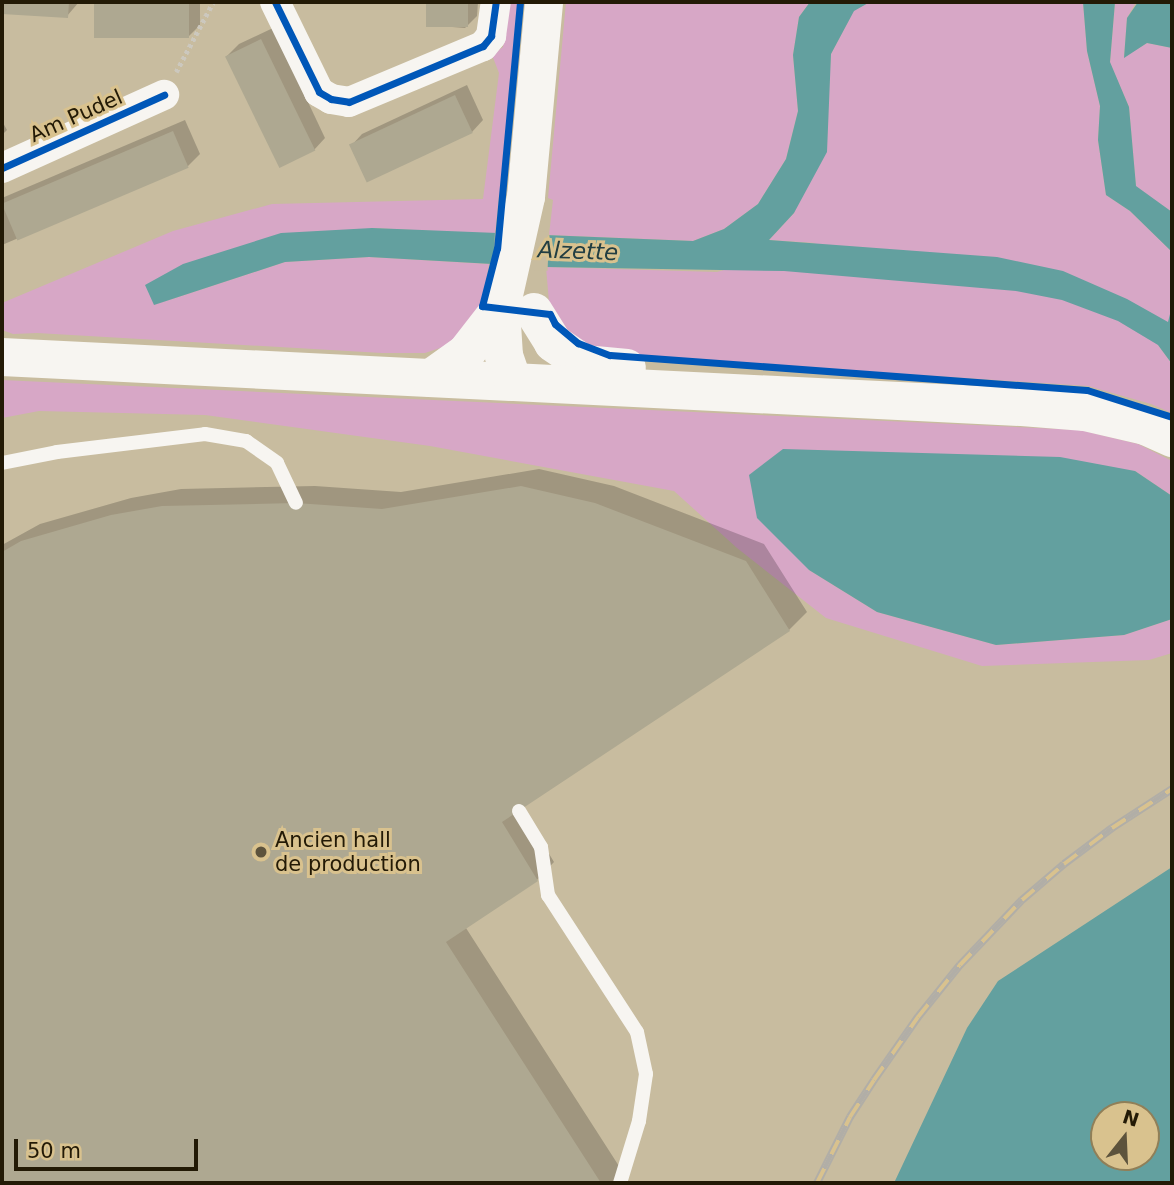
<!DOCTYPE html>
<style>
body{margin:0}
#map{position:relative;width:1174px;height:1185px;overflow:hidden;background:#c8bc9f;font-family:"DejaVu Sans",sans-serif}
div>[style]{position:absolute}
.green>*{inset:0;background:#d7a7c6}
.water>*{inset:0;background:#63a09f}
.pier>*{inset:0;background:#c8bc9f;transform-origin:0 0}
.shadow>*{inset:0;background:#0003}
.building>*{inset:0;background:#aea891;transform-origin:0 0}
.path>*{height:4.5px;margin-top:-2.25px;transform-origin:0;background:repeating-linear-gradient(90deg,#ccc8be 0 3.5px,transparent 0 7px)}
.lane>*{height:14px;margin:-7px;padding:0 7px;transform-origin:7px;border-radius:7px;background:#f7f5f1}
.street>*{height:30px;margin:-15px;padding:0 15px;transform-origin:15px;border-radius:15px;background:#f7f5f1}
.secondary>*{height:38px;margin:-19px;padding:0 19px;transform-origin:19px;border-radius:19px;background:#f7f5f1}
.rail>*{height:8px;margin-top:-4px;transform-origin:0;background:repeating-linear-gradient(90deg,#d9c28e 0 16px,#b1aea7 0 32px);box-sizing:border-box;border-block:2px solid #b1aea7}
.cycleway>*{height:7px;margin:-3.5px;padding:0 3.5px;transform-origin:3.5px;border-radius:3.5px;background:#0057b8}
.dots>*{width:19px;height:19px;translate:-50% -50%;box-sizing:border-box;border:4px solid #d9c28e;border-radius:50%}
span{translate:-50% -50%;white-space:nowrap;text-align:center;line-height:1.15;-webkit-text-stroke:6px #d9c28e;paint-order:stroke}
.street-label{font-size:21px;color:#231a06}
.poi-label{font-size:21px;color:#231a06}
.left{translate:0 -50%;text-align:left}
.water-label{font-size:23px;color:#223e42;font-style:italic}
.frame{position:absolute;inset:0;border:4px solid #231a06;pointer-events:none}
.north{position:absolute;left:1090px;top:1101px;width:70px;height:70px;box-sizing:border-box;background:#d9c28e;border:2px solid #907f58;border-radius:50%;rotate:18deg;font-size:19px;font-weight:700;line-height:28px;text-align:center;color:#231a06}
.north::after{content:'';display:block;margin:auto;width:24px;height:32px;background:#5d533c;clip-path:polygon(50% 0,100% 100%,50% 72%,0 100%)}
.scale{position:absolute;left:14px;top:1139px;width:184px;height:32px;box-sizing:border-box;border:4px solid #231a06;border-top:0;padding-left:9px;font-size:21px;line-height:24px;white-space:nowrap;color:#231a06;-webkit-text-stroke:5px #d9c28e;paint-order:stroke}
</style>
<div id="map">
<div class="green">
<div style="clip-path:polygon(508px 2px,520px 2px,503px 195px,499px 195px,495px 234px,373px 228px,154px 305px,285px 262px,369px 257px,489px 264px,482px 306px,449px 345px,425px 353px,382px 353px,37px 333px,13px 334px,2px 330px,2px 303px,173px 231px,272px 204px,483px 199px,499px 73px,492px 55px,503px 47px)"></div>
<div style="clip-path:polygon(566px 2px,810px 2px,799px 17px,793px 55px,798px 111px,786px 159px,758px 204px,724px 229px,693px 241px,549px 235px,553px 200px,548px 198px)"></div>
<div style="clip-path:polygon(870px 2px,1083px 2px,1087px 51px,1100px 106px,1098px 140px,1106px 195px,1130px 211px,1170px 250px,1172px 315px,1158px 345px,1172px 364px,1172px 413px,1151px 404px,1088px 386px,610px 355px,578px 343px,550px 314px,546px 267px,717px 272px,816px 243px,769px 240px,794px 213px,828px 102px,831px 54px,854px 10px)"></div>
<div style="clip-path:polygon(1115px 2px,1136px 2px,1127px 18px,1124px 57px,1147px 43px,1172px 48px,1172px 212px,1136px 187px,1129px 107px,1110px 63px)"></div>
<div style="clip-path:polygon(2px 380px,1080px 430px,1138px 444px,1172px 461px,1172px 496px,1135px 471px,809px 570px,877px 612px,996px 645px,1124px 635px,1172px 619px,1172px 653px,1149px 660px,982px 666px,826px 618px,737px 548px,674px 491px,430px 446px,205px 415px,39px 411px,2px 418px)"></div>
</div>
<div class="water">
<div style="clip-path:polygon(810px 2px,870px 2px,854px 11px,831px 54px,827px 152px,794px 213px,769px 240px,997px 257px,1063px 271px,1127px 299px,1168px 322px,1172px 306px,1172px 364px,1158px 345px,1118px 321px,1062px 300px,1016px 291px,784px 271px,546px 267px,369px 257px,285px 262px,154px 305px,145px 285px,183px 264px,281px 233px,372px 228px,693px 241px,724px 229px,758px 204px,786px 159px,798px 111px,793px 55px,799px 17px)"></div>
<div style="clip-path:polygon(1083px 2px,1115px 2px,1110px 62px,1129px 107px,1136px 186px,1172px 212px,1172px 264px,1170px 250px,1130px 211px,1106px 195px,1098px 140px,1100px 106px,1087px 51px)"></div>
<div style="clip-path:polygon(1138px 2px,1172px 2px,1172px 48px,1147px 43px,1124px 58px,1127px 18px)"></div>
<div style="clip-path:polygon(783px 449px,1060px 457px,1135px 471px,1172px 496px,1172px 619px,1124px 635px,996px 645px,877px 612px,809px 570px,757px 518px,749px 475px)"></div>
<div style="clip-path:polygon(evenodd,1172px 867px,1172px 1183px,894px 1183px,967px 1028px,998px 981px,1172px 867px,1146px 1115px,1146px 1157px,1104px 1157px,1104px 1115px,1146px 1115px)"></div>
</div>
<div class="pier">
<div style="left:495px;top:230px;width:54px;height:39px;rotate:2deg"></div>
</div>
<div class="shadow">
<div style="clip-path:polygon(2px 2px,79px 2px,67px 16px,2px 13px)"></div>
<div style="clip-path:polygon(96px 2px,200px 2px,200px 25px,188px 37px,95px 36px)"></div>
<div style="clip-path:polygon(428px 2px,478px 2px,477px 16px,465px 28px,426px 25px)"></div>
<div style="clip-path:polygon(273px 28px,325px 138px,314px 150px,227px 56px,239px 44px)"></div>
<div style="clip-path:polygon(467px 85px,483px 120px,472px 132px,351px 146px,362px 134px)"></div>
<div style="clip-path:polygon(185px 120px,200px 154px,188px 166px,2px 245px,2px 198px)"></div>
<div style="clip-path:polygon(2px 121px,7px 130px,2px 135px)"></div>
<div style="clip-path:polygon(539px 469px,614px 486px,764px 544px,807px 612px,789px 630px,521px 807px,554px 862px,537px 880px,466px 928px,626px 1177px,619px 1183px,2px 1183px,2px 545px,40px 524px,131px 498px,181px 489px,315px 486px,401px 492px)"></div>
</div>
<div class="building">
<div style="clip-path:polygon(2px 2px,69px 2px,68px 18px,2px 14px)"></div>
<div style="left:94px;top:2px;width:95px;height:36px"></div>
<div style="left:426px;top:2px;width:42px;height:25px"></div>
<div style="left:261px;top:39px;width:124px;height:40px;rotate:64deg"></div>
<div style="left:455px;top:95px;width:42px;height:117px;rotate:65deg"></div>
<div style="left:173px;top:131px;width:40px;height:186px;rotate:67deg"></div>
<div style="clip-path:polygon(521px 486px,595px 503px,746px 561px,790px 631px,502px 822px,538px 881px,446px 942px,601px 1183px,2px 1183px,2px 552px,21px 541px,111px 515px,162px 506px,296px 503px,382px 509px)"></div>
</div>
<div class="path">
<div style="left:176px;top:72px;width:79px;rotate:-62.1deg"></div>
</div>
<div class="lane">
<div style="left:2px;top:463px;width:56px;rotate:-11.3deg"></div>
<div style="left:57px;top:452px;width:149px;rotate:-6.9deg"></div>
<div style="left:205px;top:434px;width:42px;rotate:9.7deg"></div>
<div style="left:246px;top:441px;width:38px;rotate:35deg"></div>
<div style="left:277px;top:463px;width:44px;rotate:64.6deg"></div>
<div style="left:519px;top:811px;width:42px;rotate:58.6deg"></div>
<div style="left:541px;top:847px;width:49px;rotate:81.7deg"></div>
<div style="left:548px;top:895px;width:163px;rotate:57deg"></div>
<div style="left:637px;top:1032px;width:43px;rotate:77.9deg"></div>
<div style="left:646px;top:1074px;width:48px;rotate:98.5deg"></div>
<div style="left:639px;top:1121px;width:65px;rotate:107deg"></div>
</div>
<div class="street">
<div style="left:275px;top:2px;width:100px;rotate:63.9deg"></div>
<div style="left:319px;top:92px;width:14px;rotate:30deg"></div>
<div style="left:331px;top:99px;width:18px;rotate:9deg"></div>
<div style="left:349px;top:102px;width:145px;rotate:-22.7deg"></div>
<div style="left:483px;top:46px;width:13px;rotate:-51deg"></div>
<div style="left:491px;top:36px;width:34px;rotate:-82deg"></div>
<div style="left:2px;top:168px;width:178px;rotate:-24.3deg"></div>
</div>
<div class="secondary">
<div style="left:534px;top:312px;width:36px;rotate:58deg"></div>
<div style="left:553px;top:343px;width:37px;rotate:34deg"></div>
<div style="left:584px;top:364px;width:43px;rotate:5.3deg"></div>
<div style="left:2px;top:357px;width:1021px;rotate:2.81deg"></div>
<div style="left:1022px;top:407px;width:63px;rotate:4.5deg"></div>
<div style="left:1085px;top:412px;width:62px;rotate:13.1deg"></div>
<div style="left:1145px;top:426px;width:30px;rotate:24deg"></div>
<div style="left:431px;top:378px;width:43px;rotate:-35.5deg"></div>
<div style="left:466px;top:353px;width:57px;rotate:-52.1deg"></div>
<div style="left:513px;top:382px;width:28px;rotate:-109deg"></div>
<div style="left:504px;top:356px;width:48px;rotate:-93.6deg"></div>
<div style="left:501px;top:308px;width:114px;rotate:-77.3deg"></div>
<div style="left:526px;top:197px;width:196px;rotate:-84.7deg"></div>
</div>
<div class="rail">
<div style="left:817px;top:1183px;width:74px;rotate:-63.4deg"></div>
<div style="left:850px;top:1117px;width:44px;rotate:-57deg"></div>
<div style="left:874px;top:1080px;width:77px;rotate:-55.1deg"></div>
<div style="left:918px;top:1017px;width:67px;rotate:-51.1deg"></div>
<div style="left:960px;top:965px;width:90px;rotate:-46.4deg"></div>
<div style="left:1022px;top:900px;width:55px;rotate:-40.6deg"></div>
<div style="left:1064px;top:864px;width:60px;rotate:-36.9deg"></div>
<div style="left:1112px;top:828px;width:72px;rotate:-33deg"></div>
</div>
<div class="cycleway">
<div style="left:275px;top:2px;width:100px;rotate:63.9deg"></div>
<div style="left:319px;top:92px;width:14px;rotate:30deg"></div>
<div style="left:331px;top:99px;width:18px;rotate:9deg"></div>
<div style="left:349px;top:102px;width:145px;rotate:-22.7deg"></div>
<div style="left:483px;top:46px;width:13px;rotate:-51deg"></div>
<div style="left:491px;top:36px;width:34px;rotate:-82deg"></div>
<div style="left:520px;top:2px;width:247px;rotate:95.3deg"></div>
<div style="left:497px;top:248px;width:60px;rotate:104.5deg"></div>
<div style="left:482px;top:306px;width:68px;rotate:6.7deg"></div>
<div style="left:550px;top:314px;width:11px;rotate:63deg"></div>
<div style="left:555px;top:324px;width:30px;rotate:40deg"></div>
<div style="left:578px;top:343px;width:34px;rotate:21deg"></div>
<div style="left:610px;top:355px;width:478px;rotate:4.2deg"></div>
<div style="left:1087px;top:390px;width:89px;rotate:17.6deg"></div>
<div style="left:2px;top:168px;width:178px;rotate:-24.3deg"></div>
</div>
<div class="dots">
<div style="left:261px;top:852px;background:#5d533c"></div>
</div>
<div class="street-label">
<span style="left:76px;top:116px;rotate:-24deg">Am Pudel</span>
</div>
<div class="poi-label">
<span class="left" style="left:275px;top:852px">Ancien hall<br>de production</span>
</div>
<div class="water-label">
<span style="left:578px;top:251px;rotate:2deg">Alzette</span>
</div>
<div class="frame"></div>
<div class="north">N</div>
<div class="scale">50 m</div>
</div>
